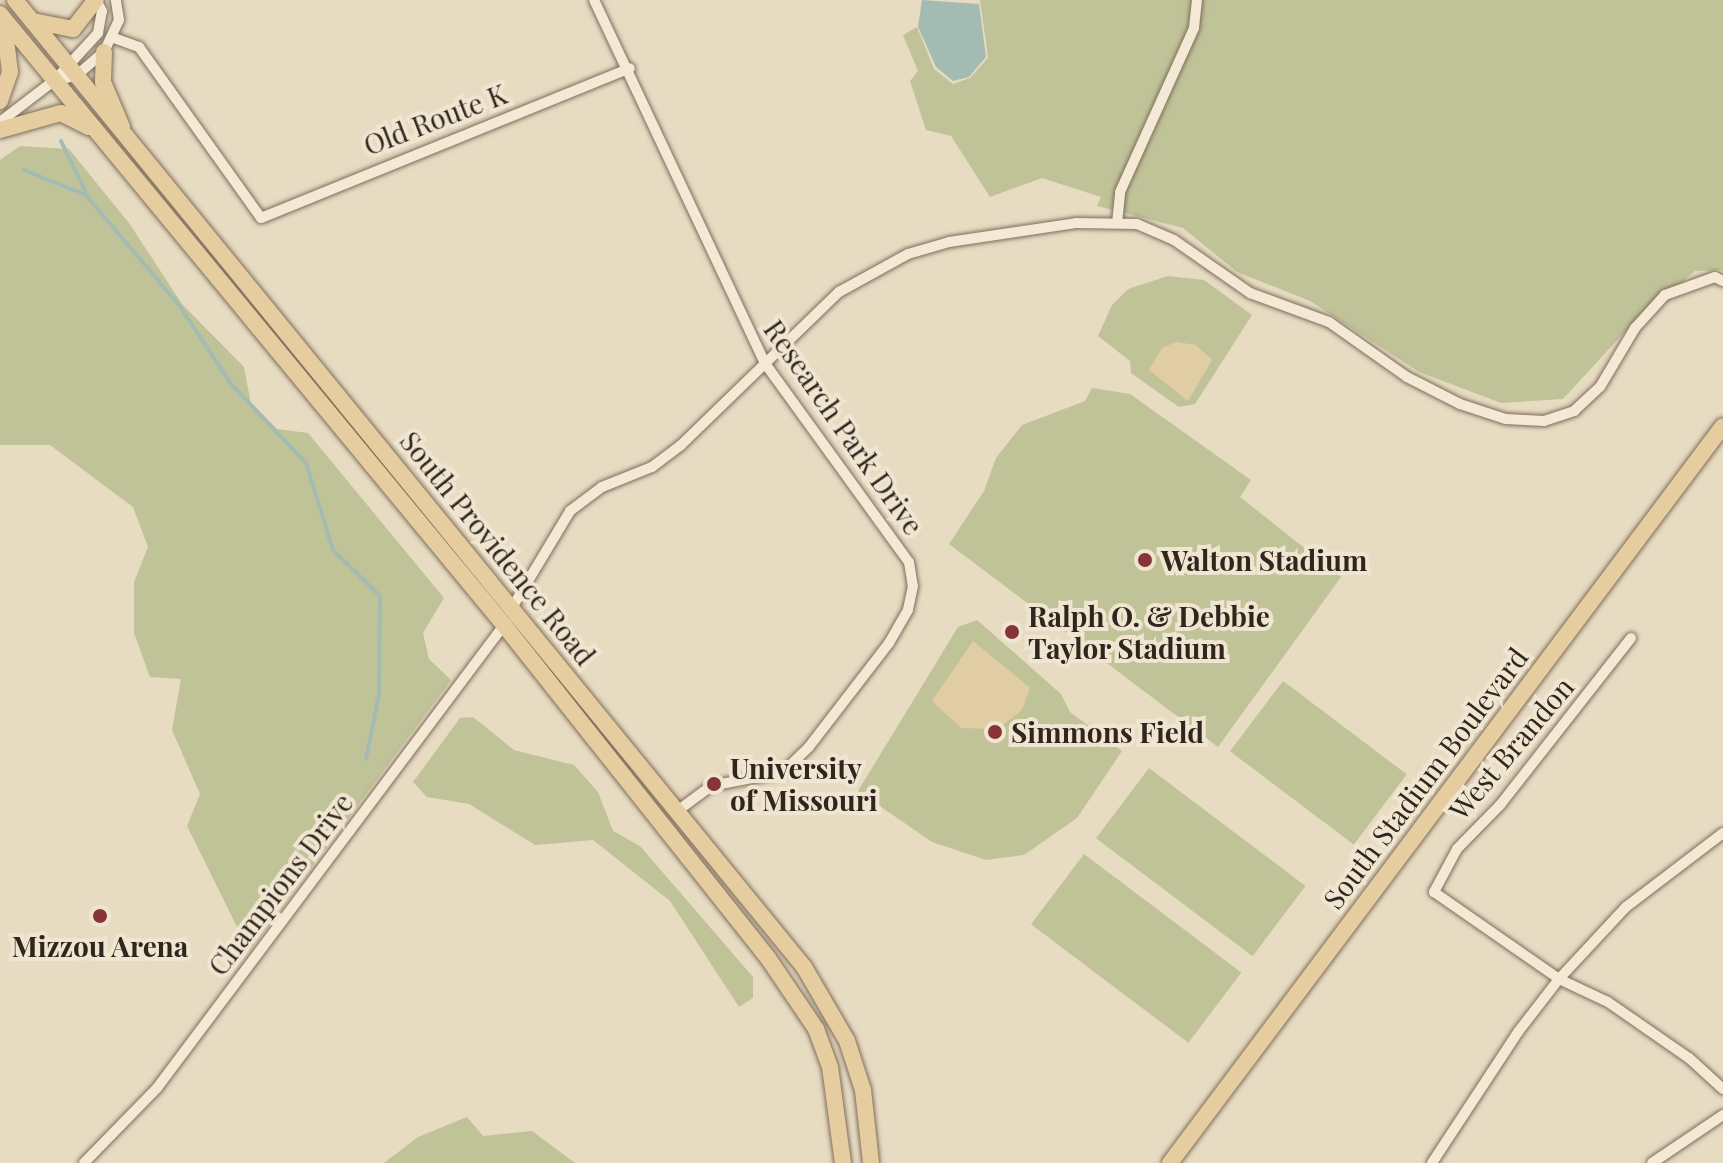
<!DOCTYPE html>
<style>
body{margin:0}
#map{position:relative;width:1723px;height:1163px;overflow:hidden;background:#e7dbc2;font-family:"Playfair Display",serif}
div>[style]{position:absolute}
.green>*{inset:0;background:#c0c398;transform-origin:0 0}
.sand>*{inset:0;background:#e0cda3}
.water>*{inset:0;background:#a4bbb3}
.stream>*{height:4px;margin:-2px;padding:0 2px;transform-origin:2px;border-radius:2px;background:#a4bbb3}
.roads{filter:drop-shadow(0 0 2px #7f6d5c) drop-shadow(0 0 2px #7f6d5c)}
.street>*{height:10px;margin:-5px;padding:0 5px;transform-origin:5px;border-radius:5px;background:#f3e9d4}
.primary>*{height:16px;margin:-8px;padding:0 8px;transform-origin:8px;border-radius:8px;background:#e6cd9f}
.dots>*{width:22px;height:22px;translate:-50% -50%;box-sizing:border-box;border:4px solid #f0e5d1;border-radius:50%}
span{translate:-50% -50%;white-space:nowrap;text-align:center;line-height:1.15;-webkit-text-stroke:8px #f0e5d1;paint-order:stroke}
.street-label{font-size:28px;color:#31261e}
.poi-label{font-size:28px;color:#31261e;font-weight:700}
.left{translate:0 -50%;text-align:left}
</style>
<div id="map">
<div class="green">
<div style="clip-path:polygon(980px 0,1723px 0,1723px 270px,1695px 271px,1633px 323px,1563px 399px,1501px 403px,1419px 372px,1310px 301px,1237px 272px,1183px 228px,1097px 206px,1101px 197px,1042px 178px,990px 197px,951px 136px,926px 130px,910px 81px,918px 71px,903px 35px,917px 27px,934px 69px,953px 84px,970px 78px,988px 58px)"></div>
<div style="clip-path:polygon(20px 146px,69px 149px,129px 223px,182px 304px,244px 367px,251px 404px,277px 429px,308px 433px,444px 598px,423px 633px,429px 659px,451px 680px,249px 951px,187px 826px,200px 794px,172px 730px,181px 679px,150px 677px,134px 633px,134px 582px,148px 547px,133px 507px,50px 445px,0 445px,0 160px)"></div>
<div style="clip-path:polygon(1168px 276px,1204px 280px,1252px 315px,1195px 404px,1179px 407px,1131px 373px,1130px 361px,1098px 336px,1112px 305px,1128px 289px)"></div>
<div style="clip-path:polygon(1092px 388px,1130px 394px,1251px 480px,1240px 497px,1341px 577px,1218px 747px,949px 544px,984px 491px,996px 458px,1022px 425px,1085px 401px)"></div>
<div style="clip-path:polygon(977px 620px,1061px 694px,1070px 712px,1122px 751px,1077px 818px,1024px 855px,986px 860px,932px 842px,858px 791px,958px 627px)"></div>
<div style="left:1283px;top:681px;width:155px;height:88px;rotate:37deg"></div>
<div style="clip-path:polygon(473px 717px,514px 750px,574px 765px,598px 792px,613px 831px,640px 846px,753px 977px,753px 998px,739px 1007px,670px 901px,593px 840px,535px 845px,469px 804px,427px 797px,413px 782px,460px 718px)"></div>
<div style="left:1149px;top:768px;width:196px;height:88px;rotate:37deg"></div>
<div style="left:1084px;top:854px;width:197px;height:88px;rotate:37deg"></div>
<div style="clip-path:polygon(467px 1117px,483px 1136px,532px 1131px,575px 1163px,384px 1163px,418px 1137px)"></div>
</div>
<div class="sand">
<div style="clip-path:polygon(1176px 342px,1196px 345px,1212px 360px,1188px 401px,1149px 370px,1162px 348px)"></div>
<div style="clip-path:polygon(973px 641px,1030px 688px,1022px 710px,998px 729px,961px 728px,932px 701px)"></div>
</div>
<div class="water">
<div style="clip-path:polygon(922px 0,979px 4px,986px 57px,969px 77px,953px 81px,936px 67px,918px 27px)"></div>
</div>
<div class="stream">
<div style="left:61px;top:141px;width:64px;rotate:64.2deg"></div>
<div style="left:89px;top:199px;width:139px;rotate:49.7deg"></div>
<div style="left:179px;top:305px;width:95px;rotate:56.6deg"></div>
<div style="left:231px;top:384px;width:109px;rotate:46.5deg"></div>
<div style="left:306px;top:463px;width:91px;rotate:72.8deg"></div>
<div style="left:333px;top:550px;width:66px;rotate:44.4deg"></div>
<div style="left:380px;top:596px;width:98px;rotate:90.6deg"></div>
<div style="left:379px;top:694px;width:66px;rotate:101.3deg"></div>
<div style="left:24px;top:170px;width:69px;rotate:22.1deg"></div>
</div>
<div class="roads">
<div class="street">
<div style="left:594px;top:0;width:400px;rotate:64.8deg"></div>
<div style="left:764px;top:362px;width:247px;rotate:54.1deg"></div>
<div style="left:909px;top:562px;width:24px;rotate:81deg"></div>
<div style="left:913px;top:586px;width:25px;rotate:102deg"></div>
<div style="left:908px;top:610px;width:38px;rotate:120deg"></div>
<div style="left:889px;top:643px;width:131px;rotate:127.6deg"></div>
<div style="left:809px;top:747px;width:36px;rotate:136deg"></div>
<div style="left:783px;top:772px;width:73px;rotate:169deg"></div>
<div style="left:711px;top:786px;width:44px;rotate:143.4deg"></div>
<div style="left:114px;top:38px;width:27px;rotate:20deg"></div>
<div style="left:139px;top:47px;width:210px;rotate:54.5deg"></div>
<div style="left:261px;top:218px;width:398px;rotate:-22.1deg"></div>
<div style="left:55px;top:80px;width:21px;rotate:-11deg"></div>
<div style="left:76px;top:76px;width:37px;rotate:-41deg"></div>
<div style="left:104px;top:52px;width:35px;rotate:-65deg"></div>
<div style="left:119px;top:20px;width:20px;rotate:-99deg"></div>
<div style="left:0;top:122px;width:69px;rotate:-37.4deg"></div>
<div style="left:55px;top:80px;width:64px;rotate:-47.5deg"></div>
<div style="left:98px;top:33px;width:22px;rotate:-80deg"></div>
<div style="left:102px;top:11px;width:13px;rotate:-119deg"></div>
<div style="left:1117px;top:223px;width:31px;rotate:-84deg"></div>
<div style="left:1120px;top:192px;width:180px;rotate:-65.7deg"></div>
<div style="left:1194px;top:28px;width:28px;rotate:-84deg"></div>
<div style="left:513px;top:606px;width:111px;rotate:-59deg"></div>
<div style="left:570px;top:511px;width:40px;rotate:-37deg"></div>
<div style="left:602px;top:487px;width:54px;rotate:-21.8deg"></div>
<div style="left:652px;top:467px;width:36px;rotate:-37deg"></div>
<div style="left:681px;top:445px;width:220px;rotate:-44.1deg"></div>
<div style="left:839px;top:292px;width:79px;rotate:-28.8deg"></div>
<div style="left:908px;top:254px;width:43px;rotate:-16.3deg"></div>
<div style="left:949px;top:242px;width:128px;rotate:-8.5deg"></div>
<div style="left:1076px;top:223px;width:61px;rotate:0.9deg"></div>
<div style="left:1137px;top:224px;width:40px;rotate:23.4deg"></div>
<div style="left:1174px;top:240px;width:93px;rotate:34.9deg"></div>
<div style="left:1250px;top:293px;width:84px;rotate:20.2deg"></div>
<div style="left:1329px;top:322px;width:95px;rotate:35.2deg"></div>
<div style="left:1407px;top:377px;width:59px;rotate:27deg"></div>
<div style="left:1460px;top:404px;width:48px;rotate:18.1deg"></div>
<div style="left:1506px;top:419px;width:38px;rotate:3deg"></div>
<div style="left:1544px;top:421px;width:32px;rotate:-18deg"></div>
<div style="left:1574px;top:411px;width:35px;rotate:-43deg"></div>
<div style="left:1600px;top:387px;width:69px;rotate:-59.3deg"></div>
<div style="left:1635px;top:328px;width:45px;rotate:-47.7deg"></div>
<div style="left:1665px;top:295px;width:53px;rotate:-19.8deg"></div>
<div style="left:1715px;top:277px;width:9px;rotate:27deg"></div>
<div style="left:1631px;top:638px;width:211px;rotate:128.1deg"></div>
<div style="left:1501px;top:804px;width:63px;rotate:134.4deg"></div>
<div style="left:1457px;top:849px;width:49px;rotate:118.1deg"></div>
<div style="left:1434px;top:892px;width:152px;rotate:34.8deg"></div>
<div style="left:1559px;top:979px;width:54px;rotate:25.1deg"></div>
<div style="left:1608px;top:1002px;width:98px;rotate:34.7deg"></div>
<div style="left:1689px;top:1058px;width:46px;rotate:42.4deg"></div>
<div style="left:84px;top:1163px;width:105px;rotate:-45.8deg"></div>
<div style="left:157px;top:1088px;width:579px;rotate:-53.15deg"></div>
<div style="left:1432px;top:1163px;width:157px;rotate:-56.7deg"></div>
<div style="left:1518px;top:1032px;width:67px;rotate:-52.3deg"></div>
<div style="left:1559px;top:979px;width:98px;rotate:-47.1deg"></div>
<div style="left:1626px;top:907px;width:122px;rotate:-37.3deg"></div>
<div style="left:1652px;top:1163px;width:86px;rotate:-34.1deg"></div>
</div>
<div class="primary">
<div style="left:15px;top:0;width:1248px;rotate:50.79deg"></div>
<div style="left:804px;top:967px;width:86px;rotate:59.8deg"></div>
<div style="left:847px;top:1041px;width:52px;rotate:71.9deg"></div>
<div style="left:863px;top:1090px;width:73px;rotate:83.7deg"></div>
<div style="left:0;top:14px;width:792px;rotate:50.48deg"></div>
<div style="left:504px;top:625px;width:425px;rotate:51.6deg"></div>
<div style="left:768px;top:958px;width:86px;rotate:55.9deg"></div>
<div style="left:816px;top:1029px;width:40px;rotate:69.8deg"></div>
<div style="left:830px;top:1067px;width:97px;rotate:82.3deg"></div>
<div style="left:33px;top:21px;width:41px;rotate:11.3deg"></div>
<div style="left:73px;top:29px;width:37px;rotate:-52deg"></div>
<div style="left:104px;top:52px;width:30px;rotate:92deg"></div>
<div style="left:103px;top:82px;width:49px;rotate:67.1deg"></div>
<div style="left:0;top:101px;width:31px;rotate:-71deg"></div>
<div style="left:10px;top:72px;width:49px;rotate:-97deg"></div>
<div style="left:0;top:130px;width:63px;rotate:-15.6deg"></div>
<div style="left:61px;top:113px;width:31px;rotate:27deg"></div>
<div style="left:1170px;top:1163px;width:921px;rotate:-53.12deg"></div>
</div>
</div>
<div class="dots">
<div style="left:1145px;top:560px;background:#863438"></div>
<div style="left:1012px;top:632px;background:#863438"></div>
<div style="left:995px;top:732px;background:#863438"></div>
<div style="left:714px;top:784px;background:#863438"></div>
<div style="left:100px;top:916px;background:#863438"></div>
</div>
<div class="street-label">
<span style="left:435px;top:119px;rotate:-21deg">Old Route K</span>
<span style="left:844px;top:427px;rotate:55deg">Research Park Drive</span>
<span style="left:498px;top:548px;rotate:51deg">South Providence Road</span>
<span style="left:1511px;top:748px;rotate:-50deg">West Brandon</span>
<span style="left:1425px;top:778px;rotate:-53deg">South Stadium Boulevard</span>
<span style="left:280px;top:884px;rotate:-53deg">Champions Drive</span>
</div>
<div class="poi-label">
<span class="left" style="left:1161px;top:560px">Walton Stadium</span>
<span class="left" style="left:1028px;top:632px">Ralph O. &amp; Debbie<br>Taylor Stadium</span>
<span class="left" style="left:1011px;top:732px">Simmons Field</span>
<span class="left" style="left:730px;top:784px">University<br>of Missouri</span>
<span style="left:100px;top:946px">Mizzou Arena</span>
</div>
</div>
